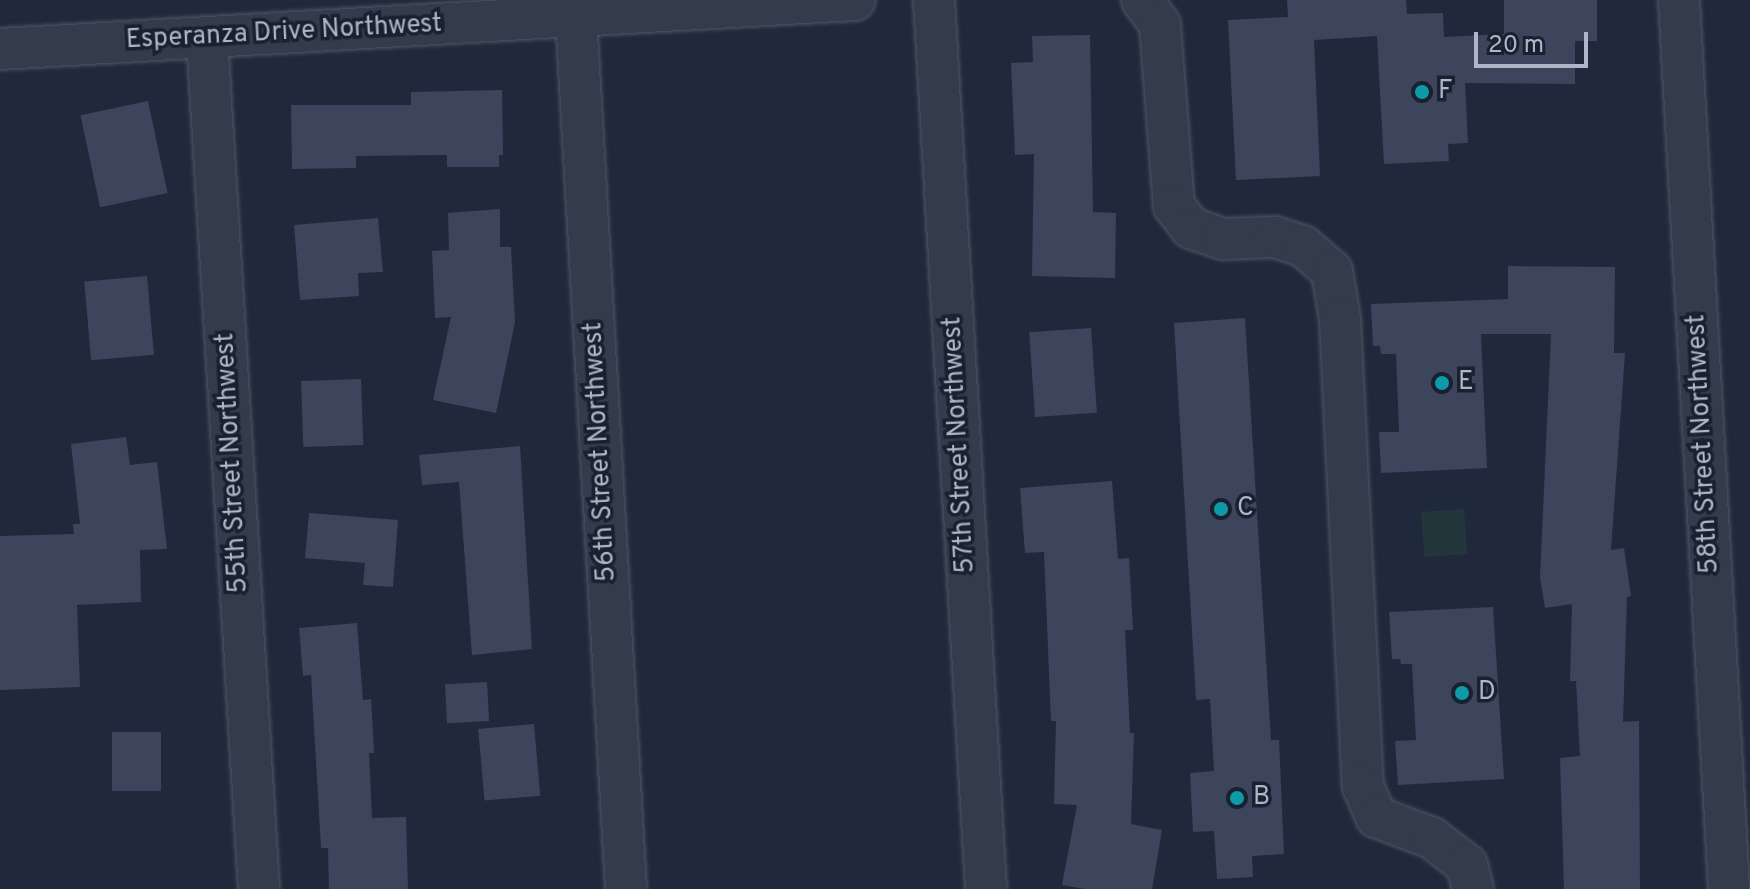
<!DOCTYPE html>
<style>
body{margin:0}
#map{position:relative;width:1750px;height:889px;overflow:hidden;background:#20293b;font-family:Overpass,sans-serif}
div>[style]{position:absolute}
.green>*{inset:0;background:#22363c;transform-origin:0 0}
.building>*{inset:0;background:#3c455b;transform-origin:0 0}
.roads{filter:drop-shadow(0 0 2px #4f5666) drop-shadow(0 0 2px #4f5666)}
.minor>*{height:40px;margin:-20px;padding:0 20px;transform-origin:20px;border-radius:20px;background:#343b4b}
.dots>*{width:22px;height:22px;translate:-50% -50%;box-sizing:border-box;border:4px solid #192030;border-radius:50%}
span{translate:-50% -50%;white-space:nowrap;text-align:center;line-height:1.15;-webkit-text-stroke:7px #192030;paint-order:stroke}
.street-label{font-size:26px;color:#afb6c7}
.poi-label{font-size:26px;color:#afb6c7}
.left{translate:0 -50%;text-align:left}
.scale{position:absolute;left:1474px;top:32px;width:114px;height:36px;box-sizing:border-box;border:4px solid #afb6c7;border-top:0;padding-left:10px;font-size:24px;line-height:28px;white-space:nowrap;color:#afb6c7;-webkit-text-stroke:6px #192030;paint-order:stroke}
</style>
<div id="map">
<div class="green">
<div style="left:1464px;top:509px;width:45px;height:43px;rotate:86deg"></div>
</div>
<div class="building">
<div style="clip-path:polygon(1287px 0,1406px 0,1407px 14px,1443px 13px,1444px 37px,1504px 34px,1504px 0,1597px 0,1597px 41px,1575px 41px,1575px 84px,1465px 83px,1468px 143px,1448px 144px,1449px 161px,1384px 164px,1377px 36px,1314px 40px,1320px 176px,1236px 180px,1228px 20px,1288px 17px)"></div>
<div style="clip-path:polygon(1090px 35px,1093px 212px,1116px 213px,1115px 278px,1032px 276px,1034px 154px,1015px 155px,1011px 63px,1033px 62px,1032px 36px)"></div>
<div style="clip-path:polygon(502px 90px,503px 155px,499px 155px,499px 167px,447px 167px,447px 155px,356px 156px,356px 168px,292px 169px,291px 105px,411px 105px,411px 92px)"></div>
<div style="left:148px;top:101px;width:94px;height:69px;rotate:78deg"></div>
<div style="clip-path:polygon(500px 209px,500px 247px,511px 247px,515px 322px,496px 413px,433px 400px,451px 317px,435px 318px,432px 251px,449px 250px,448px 213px)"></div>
<div style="clip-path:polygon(378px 218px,383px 272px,358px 273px,359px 296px,300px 300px,294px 225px)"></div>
<div style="clip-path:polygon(1508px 266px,1615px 267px,1614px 353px,1625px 353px,1611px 550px,1624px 548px,1631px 596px,1627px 597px,1623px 722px,1639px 721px,1640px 889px,1564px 889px,1560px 758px,1580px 756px,1576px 681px,1570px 681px,1572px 604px,1545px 608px,1540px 577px,1551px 334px,1481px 334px,1487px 468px,1381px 473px,1379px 432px,1399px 432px,1396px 354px,1381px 354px,1380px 346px,1373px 346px,1371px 304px,1508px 299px)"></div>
<div style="left:147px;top:276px;width:79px;height:63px;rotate:85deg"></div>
<div style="clip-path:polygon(1245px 318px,1271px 740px,1279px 740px,1284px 854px,1252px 856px,1253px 877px,1217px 879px,1214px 831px,1193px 832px,1190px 773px,1214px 771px,1210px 699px,1196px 700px,1174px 323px)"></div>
<div style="left:1091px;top:328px;width:85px;height:62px;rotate:86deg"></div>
<div style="left:361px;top:379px;width:66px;height:60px;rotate:88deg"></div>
<div style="clip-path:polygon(126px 437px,130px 465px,157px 462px,167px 549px,140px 550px,141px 602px,77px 605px,80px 687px,0 690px,0 536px,74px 534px,73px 524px,80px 524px,71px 444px)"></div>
<div style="clip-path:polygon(520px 446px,532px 649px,472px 655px,459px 482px,422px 485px,419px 455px)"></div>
<div style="clip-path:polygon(1112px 481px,1118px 559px,1129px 558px,1133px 630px,1125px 630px,1130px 733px,1134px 733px,1131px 824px,1162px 830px,1152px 889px,1085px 889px,1062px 885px,1077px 805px,1054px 804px,1056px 721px,1051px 721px,1044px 552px,1025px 553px,1020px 488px)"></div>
<div style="clip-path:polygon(309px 513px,398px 520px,393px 587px,363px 585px,365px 563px,305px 558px)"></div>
<div style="clip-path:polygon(1493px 607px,1504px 779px,1398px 785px,1395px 741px,1416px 740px,1412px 664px,1401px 664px,1400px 659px,1392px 659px,1389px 612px)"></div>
<div style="clip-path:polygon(357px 623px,363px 700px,371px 699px,374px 753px,369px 753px,372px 818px,406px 817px,408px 889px,329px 889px,328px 848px,321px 848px,311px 675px,303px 676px,299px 628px)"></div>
<div style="left:487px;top:682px;width:39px;height:42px;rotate:87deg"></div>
<div style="left:534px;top:724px;width:72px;height:56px;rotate:85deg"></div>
<div style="left:112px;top:732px;width:49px;height:59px"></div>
</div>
<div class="roads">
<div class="minor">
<div style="left:934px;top:0;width:891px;rotate:86.65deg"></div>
<div style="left:1142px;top:0;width:31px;rotate:54deg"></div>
<div style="left:1160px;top:25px;width:182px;rotate:85.6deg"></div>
<div style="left:1174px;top:206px;width:28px;rotate:52deg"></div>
<div style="left:1191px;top:228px;width:34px;rotate:19deg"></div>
<div style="left:1223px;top:239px;width:52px;rotate:-2.2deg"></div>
<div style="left:1275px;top:237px;width:29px;rotate:18deg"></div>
<div style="left:1303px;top:246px;width:38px;rotate:41deg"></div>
<div style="left:1332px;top:271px;width:50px;rotate:80.7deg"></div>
<div style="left:1340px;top:320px;width:467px;rotate:87.2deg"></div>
<div style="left:1363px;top:786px;width:34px;rotate:67deg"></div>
<div style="left:1376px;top:817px;width:60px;rotate:20.6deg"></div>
<div style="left:1432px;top:838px;width:44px;rotate:37.6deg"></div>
<div style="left:1467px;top:865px;width:25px;rotate:76deg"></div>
<div style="left:1679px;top:0;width:890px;rotate:86.78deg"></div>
<div style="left:576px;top:16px;width:874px;rotate:86.72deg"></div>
<div style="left:207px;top:37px;width:854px;rotate:86.51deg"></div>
<div style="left:0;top:49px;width:856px;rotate:-3.28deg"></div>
</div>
</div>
<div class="dots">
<div style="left:1422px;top:92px;background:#0f9aa8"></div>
<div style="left:1442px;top:383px;background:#0f9aa8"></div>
<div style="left:1221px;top:509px;background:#0f9aa8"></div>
<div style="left:1462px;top:693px;background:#0f9aa8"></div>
<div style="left:1237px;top:798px;background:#0f9aa8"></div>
</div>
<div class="street-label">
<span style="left:284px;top:33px;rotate:-3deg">Esperanza Drive Northwest</span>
<span style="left:1704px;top:444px;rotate:-93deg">58th Street Northwest</span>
<span style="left:960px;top:445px;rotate:-93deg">57th Street Northwest</span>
<span style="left:601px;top:452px;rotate:-93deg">56th Street Northwest</span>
<span style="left:233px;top:463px;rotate:-93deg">55th Street Northwest</span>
</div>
<div class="poi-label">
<span class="left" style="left:1438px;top:92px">F</span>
<span class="left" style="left:1458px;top:383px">E</span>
<span class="left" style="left:1237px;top:509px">C</span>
<span class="left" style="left:1478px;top:693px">D</span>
<span class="left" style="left:1253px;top:798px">B</span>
</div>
<div class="scale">20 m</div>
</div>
